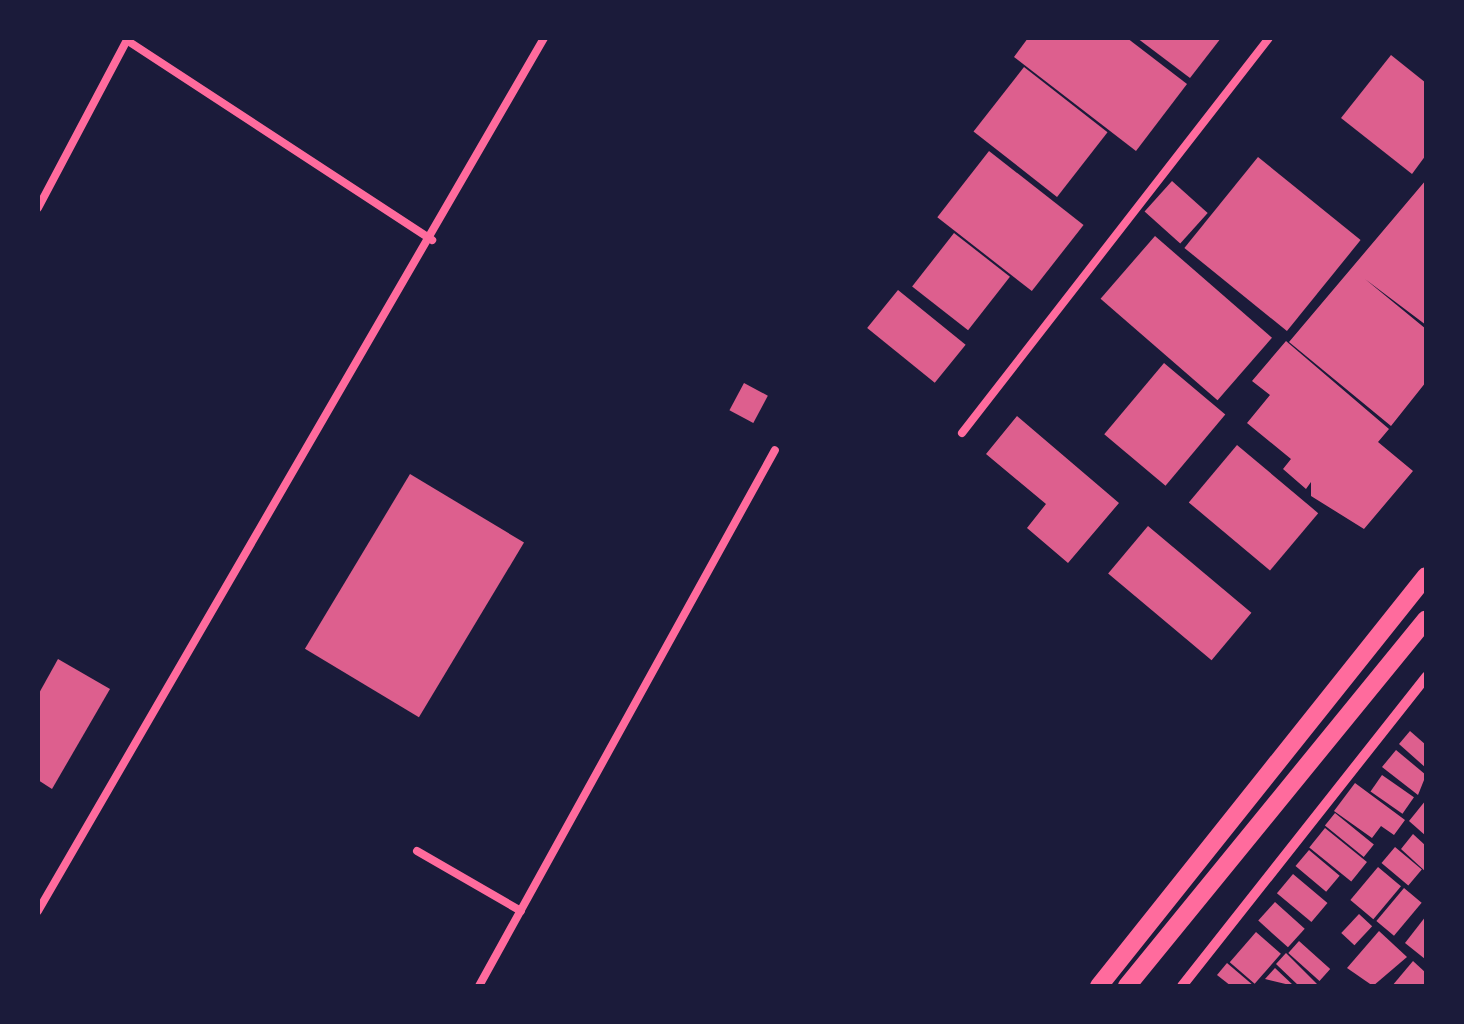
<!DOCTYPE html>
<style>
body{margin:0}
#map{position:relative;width:1464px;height:1024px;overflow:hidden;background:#1b1b3a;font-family:"Space Grotesk",sans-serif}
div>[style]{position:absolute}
.building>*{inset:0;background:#dd5f8e;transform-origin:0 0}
.service>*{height:8px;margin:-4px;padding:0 4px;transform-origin:4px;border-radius:4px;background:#ff6b9d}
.minor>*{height:10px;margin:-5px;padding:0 5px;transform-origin:5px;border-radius:5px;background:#ff6b9d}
.tertiary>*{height:18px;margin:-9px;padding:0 9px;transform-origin:9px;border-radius:9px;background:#ff6b9d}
span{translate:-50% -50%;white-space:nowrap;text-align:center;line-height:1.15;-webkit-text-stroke:9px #1b1b3a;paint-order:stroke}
.frame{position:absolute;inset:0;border:40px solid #1b1b3a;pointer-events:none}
</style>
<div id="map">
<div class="building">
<div style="clip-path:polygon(1028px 38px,1127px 38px,1187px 84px,1136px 151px,1014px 57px)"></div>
<div style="clip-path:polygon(1137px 38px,1221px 38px,1190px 78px)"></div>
<div style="clip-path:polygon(1391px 55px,1426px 83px,1426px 155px,1412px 174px,1341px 118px)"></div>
<div style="left:1024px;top:67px;width:106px;height:82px;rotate:38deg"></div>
<div style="left:989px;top:151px;width:120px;height:84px;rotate:38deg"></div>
<div style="left:1258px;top:157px;width:132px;height:117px;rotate:39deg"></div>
<div style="clip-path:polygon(1426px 180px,1426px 325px,1365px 279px,1426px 329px,1426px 382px,1391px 426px,1289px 342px)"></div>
<div style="left:1172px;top:181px;width:48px;height:41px;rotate:42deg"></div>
<div style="left:954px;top:233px;width:71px;height:68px;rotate:38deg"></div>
<div style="left:1155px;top:236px;width:155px;height:83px;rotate:41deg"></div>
<div style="left:898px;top:290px;width:87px;height:49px;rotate:39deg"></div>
<div style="clip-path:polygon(1286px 341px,1389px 429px,1378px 442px,1413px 471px,1364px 529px,1311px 496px,1311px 482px,1306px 489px,1283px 469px,1291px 459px,1247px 423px,1270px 395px,1252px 381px)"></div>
<div style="left:1164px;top:363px;width:80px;height:93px;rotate:40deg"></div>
<div style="left:744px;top:383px;width:27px;height:31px;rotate:28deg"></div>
<div style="clip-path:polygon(1017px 416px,1119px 503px,1068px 563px,1027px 528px,1046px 504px,986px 454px)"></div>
<div style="left:1237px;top:445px;width:106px;height:75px;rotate:40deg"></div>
<div style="left:410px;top:474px;width:133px;height:204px;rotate:31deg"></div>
<div style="left:1148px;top:526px;width:135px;height:62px;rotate:40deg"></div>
<div style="clip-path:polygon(58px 659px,110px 689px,52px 789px,38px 780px,38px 695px)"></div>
<div style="clip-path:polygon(1410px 731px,1426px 745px,1426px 768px,1399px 744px)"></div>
<div style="clip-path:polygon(1396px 750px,1426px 775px,1418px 795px,1382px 767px)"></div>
<div style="left:1382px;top:775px;width:39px;height:20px;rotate:35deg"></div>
<div style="clip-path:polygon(1355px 783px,1405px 820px,1394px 835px,1381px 826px,1372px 838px,1334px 811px)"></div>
<div style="clip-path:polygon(1426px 800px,1426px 836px,1409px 821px)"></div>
<div style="left:1335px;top:813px;width:50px;height:16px;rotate:39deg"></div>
<div style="left:1325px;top:828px;width:54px;height:25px;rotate:39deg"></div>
<div style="clip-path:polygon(1413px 834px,1426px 846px,1426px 872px,1401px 849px)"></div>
<div style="left:1395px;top:847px;width:35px;height:21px;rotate:40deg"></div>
<div style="left:1309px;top:850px;width:40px;height:21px;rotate:40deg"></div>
<div style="left:1378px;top:867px;width:30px;height:43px;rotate:40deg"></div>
<div style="left:1293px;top:874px;width:45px;height:25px;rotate:40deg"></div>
<div style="left:1404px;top:888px;width:23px;height:43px;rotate:40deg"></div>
<div style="left:1275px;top:902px;width:40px;height:25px;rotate:42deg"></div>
<div style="left:1359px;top:914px;width:18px;height:26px;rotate:43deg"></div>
<div style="clip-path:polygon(1426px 916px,1426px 956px,1425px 959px,1405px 943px)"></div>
<div style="clip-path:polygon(1379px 931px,1407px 957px,1373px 986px,1347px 968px)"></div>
<div style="left:1256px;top:932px;width:33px;height:40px;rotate:41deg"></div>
<div style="left:1299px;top:941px;width:42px;height:16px;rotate:42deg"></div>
<div style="clip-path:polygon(1286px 953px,1317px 984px,1315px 986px,1299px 986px,1276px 964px)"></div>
<div style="clip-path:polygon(1413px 961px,1426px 973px,1424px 986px,1392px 986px)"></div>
<div style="clip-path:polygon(1227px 963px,1254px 986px,1231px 986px,1217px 975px)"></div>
<div style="clip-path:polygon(1275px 968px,1294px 986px,1265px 979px)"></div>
</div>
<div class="service">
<div style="left:131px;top:43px;width:360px;rotate:33.2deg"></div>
<div style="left:38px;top:208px;width:192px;rotate:-62.1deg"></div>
<div style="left:962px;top:433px;width:500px;rotate:-52.15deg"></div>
<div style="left:417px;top:851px;width:120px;rotate:30deg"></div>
<div style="left:38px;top:911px;width:1009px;rotate:-59.9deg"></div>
<div style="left:479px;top:986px;width:612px;rotate:-61.09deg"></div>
</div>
<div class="minor">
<div style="left:1182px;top:986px;width:394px;rotate:-51.7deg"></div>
</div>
<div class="tertiary">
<div style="left:1099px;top:986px;width:524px;rotate:-51.43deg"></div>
<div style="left:1127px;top:986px;width:473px;rotate:-50.8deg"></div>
</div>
<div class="frame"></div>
</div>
